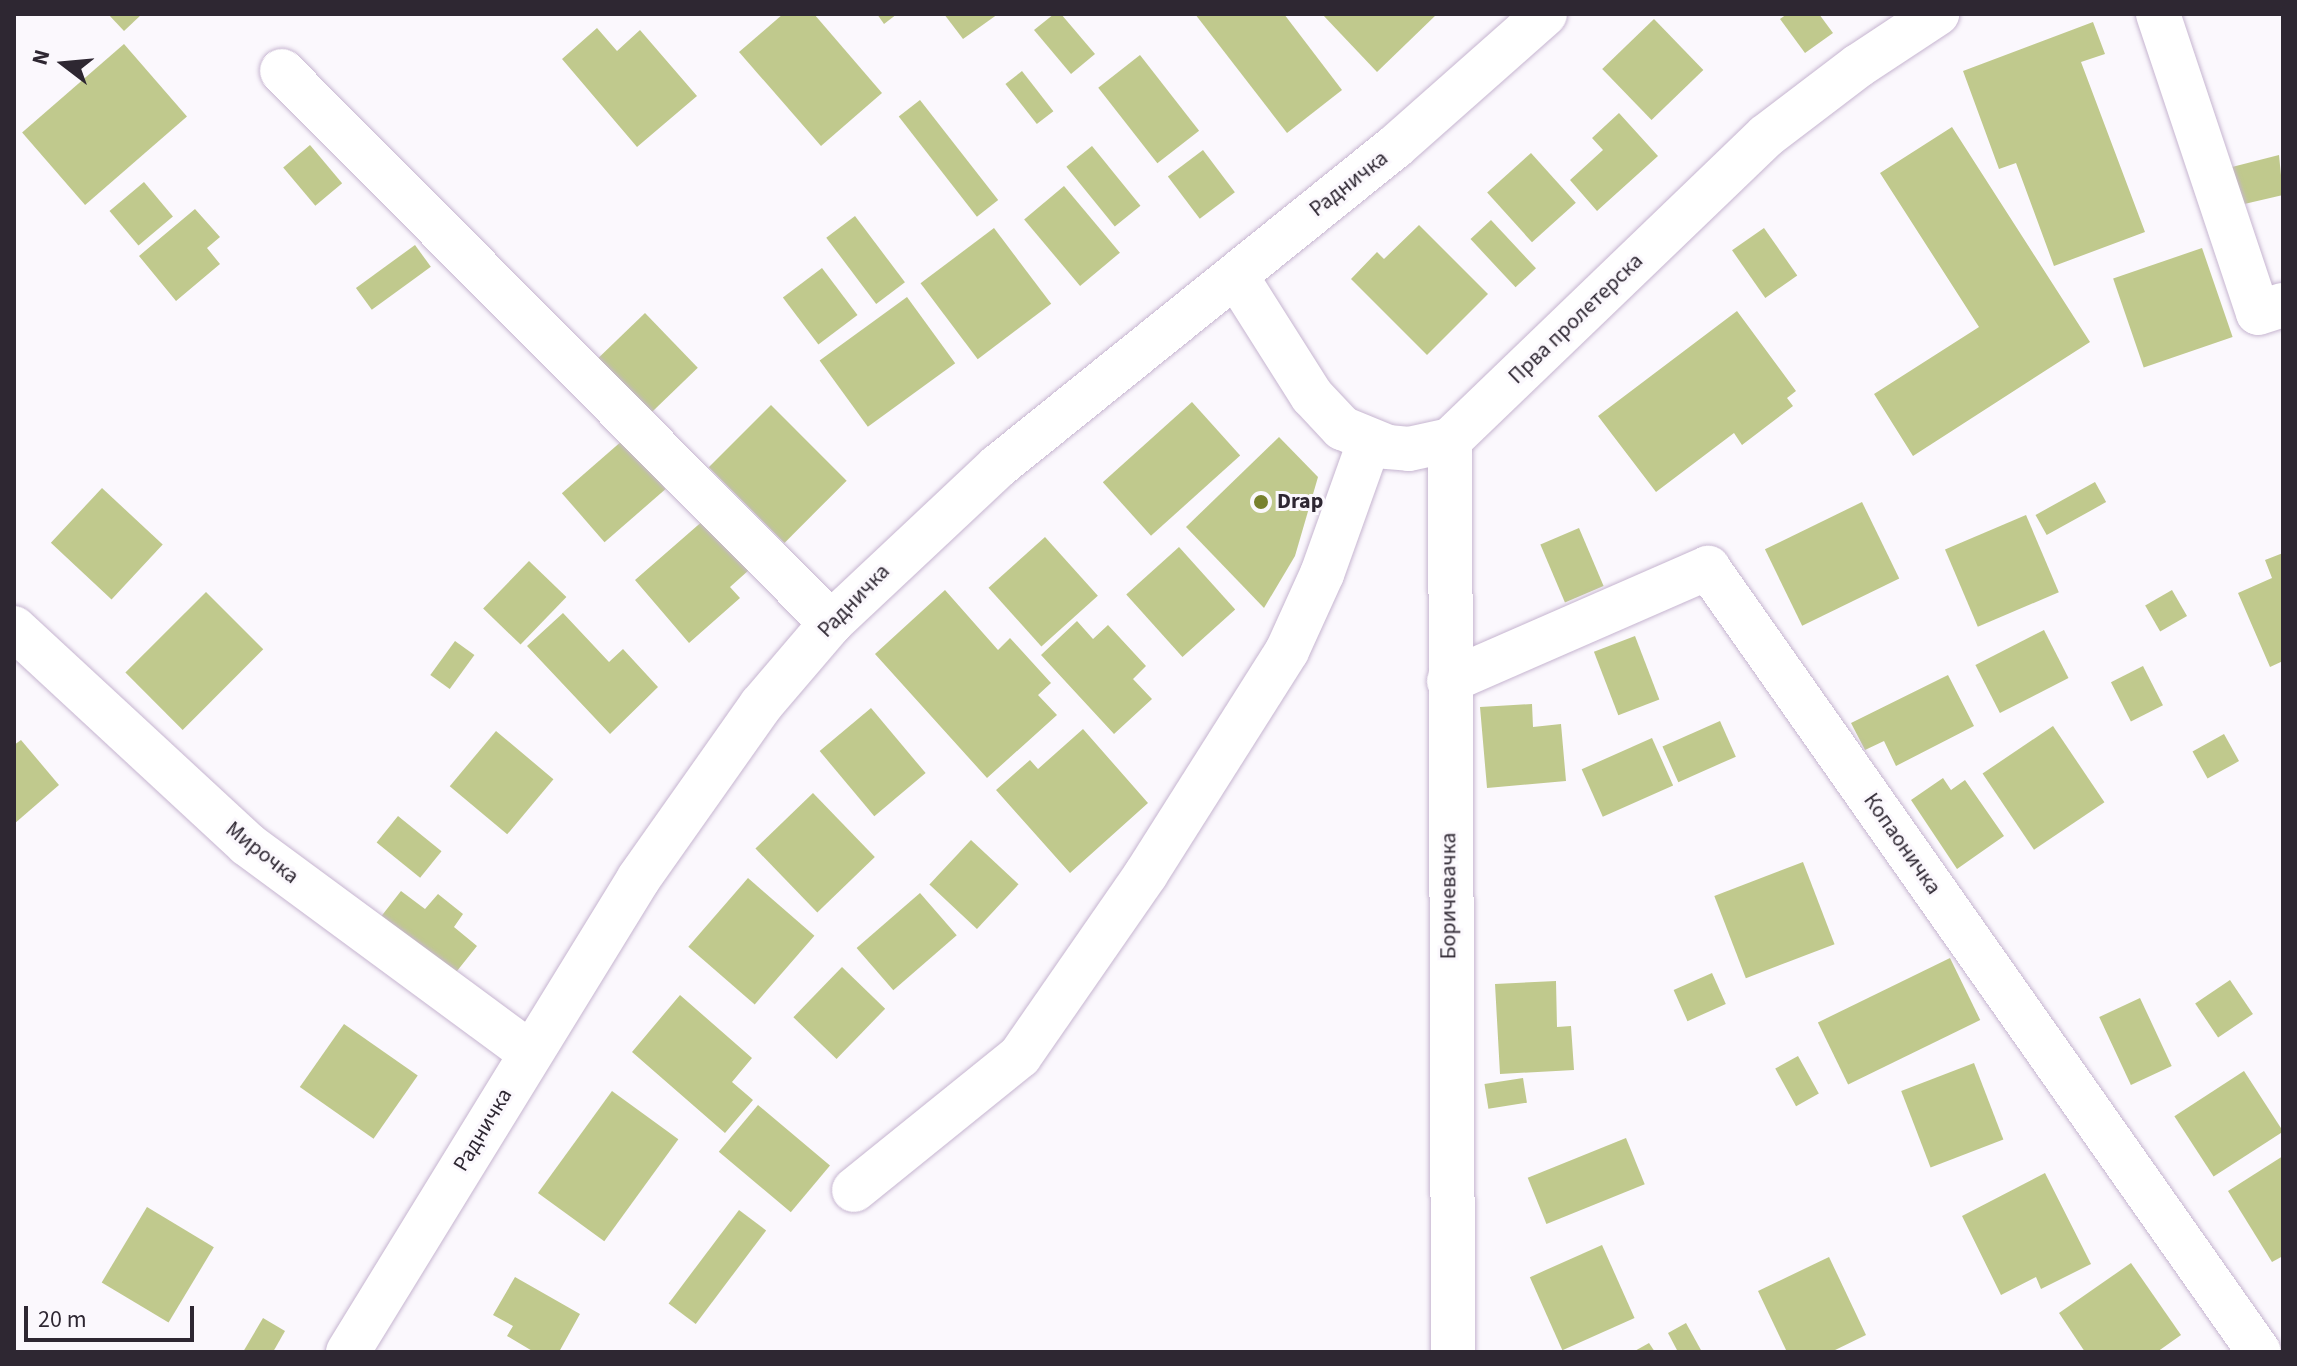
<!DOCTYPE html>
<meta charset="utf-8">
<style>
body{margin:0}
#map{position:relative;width:2297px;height:1366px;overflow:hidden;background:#fbf8fd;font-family:"Source Sans 3",sans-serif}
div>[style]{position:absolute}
.building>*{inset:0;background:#c0c98d;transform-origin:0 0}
.roads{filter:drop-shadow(0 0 2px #c6b5d0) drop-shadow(0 0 2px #c6b5d0)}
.minor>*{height:44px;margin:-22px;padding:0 22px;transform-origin:22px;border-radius:22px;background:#fff}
.tertiary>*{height:44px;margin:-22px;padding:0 22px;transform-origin:22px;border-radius:22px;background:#fff}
.dots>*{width:22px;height:22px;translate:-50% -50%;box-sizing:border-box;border:4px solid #fbf8fd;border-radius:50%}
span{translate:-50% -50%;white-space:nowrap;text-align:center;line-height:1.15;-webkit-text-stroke:6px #fbf8fd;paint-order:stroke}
.street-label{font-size:22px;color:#2e2732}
.poi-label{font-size:22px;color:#2e2732;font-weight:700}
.left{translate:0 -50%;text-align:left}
.frame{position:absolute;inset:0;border:16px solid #2e2732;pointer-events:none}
.north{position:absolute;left:24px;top:24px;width:80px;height:80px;-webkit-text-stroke:6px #fbf8fd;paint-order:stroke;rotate:286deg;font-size:22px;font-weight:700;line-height:32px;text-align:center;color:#2e2732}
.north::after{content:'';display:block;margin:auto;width:28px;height:36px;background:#2e2732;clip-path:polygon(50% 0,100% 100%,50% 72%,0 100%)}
.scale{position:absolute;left:24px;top:1306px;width:170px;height:36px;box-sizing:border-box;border:4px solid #2e2732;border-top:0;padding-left:10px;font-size:24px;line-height:28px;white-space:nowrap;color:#2e2732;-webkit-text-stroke:6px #fbf8fd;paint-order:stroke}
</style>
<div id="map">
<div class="building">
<div style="clip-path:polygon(108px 14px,142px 14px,124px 31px)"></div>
<div style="clip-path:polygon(783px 14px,814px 14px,882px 93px,821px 146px,739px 52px)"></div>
<div style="clip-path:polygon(877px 14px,897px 14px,884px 24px)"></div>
<div style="clip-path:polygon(944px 14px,998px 14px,963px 39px)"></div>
<div style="clip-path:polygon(1054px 14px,1061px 14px,1095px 54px,1071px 74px,1034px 30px)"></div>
<div style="clip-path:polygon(1195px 14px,1284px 14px,1342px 90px,1287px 133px)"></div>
<div style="clip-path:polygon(1322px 14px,1437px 14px,1377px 72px)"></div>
<div style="clip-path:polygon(1787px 14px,1819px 14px,1833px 33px,1805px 53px,1780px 19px)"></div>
<div style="left:1654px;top:19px;width:71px;height:72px;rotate:46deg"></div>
<div style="clip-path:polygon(2093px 22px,2105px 54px,2081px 62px,2145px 232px,2054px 266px,2016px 163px,1999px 169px,1963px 71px)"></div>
<div style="clip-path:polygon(597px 28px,617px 51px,640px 30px,697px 96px,637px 147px,562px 59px)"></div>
<div style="left:124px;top:44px;width:96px;height:135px;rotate:49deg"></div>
<div style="left:1140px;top:55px;width:96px;height:53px;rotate:52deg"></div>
<div style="left:1022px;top:71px;width:51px;height:21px;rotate:52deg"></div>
<div style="left:920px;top:100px;width:127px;height:27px;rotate:52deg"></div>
<div style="clip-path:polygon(1619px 113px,1658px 156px,1597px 211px,1570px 180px,1603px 150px,1592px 138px)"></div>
<div style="clip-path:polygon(1952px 127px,2090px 342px,1913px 456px,1874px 394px,1979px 327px,1880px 173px)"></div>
<div style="left:310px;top:145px;width:50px;height:35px;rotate:50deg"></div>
<div style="left:1092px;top:146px;width:77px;height:33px;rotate:51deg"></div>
<div style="left:1203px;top:150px;width:53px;height:44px;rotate:53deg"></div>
<div style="left:1531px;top:153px;width:67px;height:59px;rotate:48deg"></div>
<div style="clip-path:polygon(2279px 155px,2283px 195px,2240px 205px,2232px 167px)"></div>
<div style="left:144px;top:182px;width:45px;height:45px;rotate:50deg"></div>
<div style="left:1064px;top:186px;width:87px;height:52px;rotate:50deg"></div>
<div style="clip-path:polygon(195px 209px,220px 237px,207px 248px,220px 264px,176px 301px,139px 256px)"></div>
<div style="left:855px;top:216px;width:83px;height:36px;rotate:53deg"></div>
<div style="left:1491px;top:220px;width:66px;height:28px;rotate:47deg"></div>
<div style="clip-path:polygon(1419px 225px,1488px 294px,1427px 355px,1351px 279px,1377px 252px,1384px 259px)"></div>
<div style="left:994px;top:228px;width:95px;height:92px;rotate:53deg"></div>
<div style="left:1764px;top:228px;width:58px;height:39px;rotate:55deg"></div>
<div style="left:415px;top:245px;width:27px;height:73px;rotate:54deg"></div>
<div style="left:2202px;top:248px;width:94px;height:94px;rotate:71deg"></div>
<div style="left:822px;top:268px;width:59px;height:49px;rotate:53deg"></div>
<div style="left:907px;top:297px;width:82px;height:108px;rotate:54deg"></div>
<div style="clip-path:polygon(1737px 311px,1796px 391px,1787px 398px,1793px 406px,1742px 445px,1734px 433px,1656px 492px,1598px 416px)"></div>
<div style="left:645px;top:313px;width:76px;height:76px;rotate:46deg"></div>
<div style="left:1192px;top:402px;width:72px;height:120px;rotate:48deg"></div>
<div style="left:771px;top:405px;width:107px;height:88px;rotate:45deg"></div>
<div style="clip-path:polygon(1279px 437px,1318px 477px,1295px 556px,1264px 608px,1186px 527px)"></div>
<div style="left:623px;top:440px;width:65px;height:81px;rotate:49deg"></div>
<div style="left:2095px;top:482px;width:23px;height:68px;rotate:61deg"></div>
<div style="left:102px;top:488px;width:83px;height:75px;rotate:43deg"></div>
<div style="left:1862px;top:502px;width:85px;height:108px;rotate:64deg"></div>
<div style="left:2026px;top:515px;width:84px;height:88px;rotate:67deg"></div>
<div style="clip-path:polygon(705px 519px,749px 570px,730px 587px,740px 598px,689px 643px,635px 580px)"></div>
<div style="left:1579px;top:528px;width:63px;height:42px;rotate:67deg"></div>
<div style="left:1045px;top:537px;width:79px;height:76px;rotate:48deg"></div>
<div style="left:1179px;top:547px;width:84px;height:71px;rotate:48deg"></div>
<div style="clip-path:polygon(2283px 553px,2283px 661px,2270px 667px,2238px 593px,2272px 578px,2265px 560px)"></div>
<div style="left:529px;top:561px;width:52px;height:66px;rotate:44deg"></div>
<div style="clip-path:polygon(945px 590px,998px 650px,1010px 638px,1051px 683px,1038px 695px,1057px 715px,987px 778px,875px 654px)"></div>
<div style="left:2172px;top:590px;width:30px;height:31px;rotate:60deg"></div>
<div style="left:206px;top:592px;width:81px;height:114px;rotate:45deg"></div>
<div style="clip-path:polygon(563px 613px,609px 662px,623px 649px,658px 687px,610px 734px,527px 646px)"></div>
<div style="clip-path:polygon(1077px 621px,1093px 639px,1108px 625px,1146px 666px,1133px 679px,1152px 699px,1114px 734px,1041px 655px)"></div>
<div style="left:2044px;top:630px;width:54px;height:77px;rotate:63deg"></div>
<div style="left:1635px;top:636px;width:68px;height:44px;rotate:69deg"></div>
<div style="left:455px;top:641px;width:24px;height:42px;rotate:36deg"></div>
<div style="left:2143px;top:666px;width:44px;height:36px;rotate:63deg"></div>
<div style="clip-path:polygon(1948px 675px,1974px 726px,1896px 766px,1884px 741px,1865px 750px,1851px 723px)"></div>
<div style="clip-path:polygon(1532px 704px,1533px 727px,1561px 724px,1566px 781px,1487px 788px,1480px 707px)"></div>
<div style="left:871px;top:708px;width:85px;height:67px;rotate:50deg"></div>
<div style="left:1720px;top:721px;width:39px;height:63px;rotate:66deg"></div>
<div style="left:2053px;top:726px;width:92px;height:85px;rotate:56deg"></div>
<div style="clip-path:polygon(1083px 729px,1148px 803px,1070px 873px,996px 790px,1030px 760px,1038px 769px)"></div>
<div style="left:496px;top:731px;width:75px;height:72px;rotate:40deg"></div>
<div style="left:2224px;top:734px;width:31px;height:36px;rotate:61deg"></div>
<div style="left:1652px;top:738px;width:52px;height:77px;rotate:66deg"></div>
<div style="clip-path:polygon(21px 740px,59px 785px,14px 824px,14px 745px)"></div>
<div style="clip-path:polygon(1943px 778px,1951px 790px,1965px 780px,2004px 836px,1957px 869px,1911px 800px)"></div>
<div style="left:813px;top:793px;width:89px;height:80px;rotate:46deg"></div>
<div style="left:398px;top:816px;width:56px;height:34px;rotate:39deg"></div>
<div style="left:971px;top:840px;width:65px;height:61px;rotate:43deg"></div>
<div style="left:1803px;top:862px;width:88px;height:95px;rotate:69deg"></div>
<div style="left:748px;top:878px;width:88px;height:91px;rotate:41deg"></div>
<div style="clip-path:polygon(401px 891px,425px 909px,438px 894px,463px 914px,454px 927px,477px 946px,449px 981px,376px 923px)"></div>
<div style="left:920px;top:893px;width:56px;height:84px;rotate:49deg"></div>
<div style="left:1950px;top:958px;width:69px;height:147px;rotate:64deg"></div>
<div style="left:842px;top:967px;width:60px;height:70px;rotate:44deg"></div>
<div style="left:1712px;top:973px;width:34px;height:42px;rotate:66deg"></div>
<div style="left:2230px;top:980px;width:41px;height:42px;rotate:56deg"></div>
<div style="clip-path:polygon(1556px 981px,1557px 1027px,1571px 1026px,1574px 1070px,1500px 1074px,1495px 984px)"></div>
<div style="clip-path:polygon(680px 995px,752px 1058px,732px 1082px,753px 1100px,725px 1133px,632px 1052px)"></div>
<div style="left:2140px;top:998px;width:75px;height:45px;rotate:65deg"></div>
<div style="left:344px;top:1024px;width:90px;height:77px;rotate:35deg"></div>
<div style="left:1798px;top:1056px;width:43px;height:26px;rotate:61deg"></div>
<div style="left:1974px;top:1063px;width:82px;height:78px;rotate:69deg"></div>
<div style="left:2244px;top:1071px;width:72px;height:83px;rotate:57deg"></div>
<div style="left:1523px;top:1078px;width:25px;height:39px;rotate:81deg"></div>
<div style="left:612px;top:1091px;width:82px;height:126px;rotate:36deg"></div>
<div style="left:758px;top:1105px;width:94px;height:61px;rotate:40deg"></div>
<div style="left:1626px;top:1138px;width:50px;height:106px;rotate:68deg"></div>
<div style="clip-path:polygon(2283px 1156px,2283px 1256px,2272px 1262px,2228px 1191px)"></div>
<div style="clip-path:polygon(2045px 1173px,2091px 1264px,2041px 1289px,2036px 1277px,2001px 1295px,1962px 1216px)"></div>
<div style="left:147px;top:1207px;width:78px;height:88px;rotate:31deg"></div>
<div style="left:739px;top:1210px;width:34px;height:117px;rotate:37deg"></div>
<div style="left:1602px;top:1245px;width:80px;height:79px;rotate:66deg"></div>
<div style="clip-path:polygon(1829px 1257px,1866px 1335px,1831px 1352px,1787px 1352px,1758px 1291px)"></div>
<div style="clip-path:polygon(2131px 1263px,2181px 1335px,2157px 1352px,2085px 1352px,2059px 1313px)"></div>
<div style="clip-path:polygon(515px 1277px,580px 1314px,559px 1352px,534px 1352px,507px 1336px,513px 1326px,493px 1315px)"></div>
<div style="clip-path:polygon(263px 1318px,285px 1331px,273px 1352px,243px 1352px)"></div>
<div style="clip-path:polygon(1686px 1323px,1702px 1352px,1678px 1352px,1668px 1333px)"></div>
<div style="clip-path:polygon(1649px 1343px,1655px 1352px,1633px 1352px)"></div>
</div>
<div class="roads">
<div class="minor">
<div style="left:2158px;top:14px;width:315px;rotate:71.5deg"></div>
<div style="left:2258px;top:313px;width:26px;rotate:-18deg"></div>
<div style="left:282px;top:71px;width:779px;rotate:45.16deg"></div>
<div style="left:1236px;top:276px;width:142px;rotate:57.7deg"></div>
<div style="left:1312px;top:396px;width:44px;rotate:46.8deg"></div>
<div style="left:1342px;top:428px;width:50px;rotate:22.4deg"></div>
<div style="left:1388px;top:447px;width:21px;rotate:5deg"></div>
<div style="left:1409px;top:449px;width:42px;rotate:-12.4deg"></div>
<div style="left:1450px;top:440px;width:438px;rotate:-43.9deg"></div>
<div style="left:1766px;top:136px;width:116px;rotate:-37.3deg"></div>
<div style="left:1858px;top:66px;width:95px;rotate:-33.4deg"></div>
<div style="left:1450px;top:440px;width:912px;rotate:89.81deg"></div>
<div style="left:14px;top:628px;width:318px;rotate:42.8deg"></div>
<div style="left:247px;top:844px;width:352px;rotate:36.4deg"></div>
<div style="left:1449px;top:681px;width:283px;rotate:-23.6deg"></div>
<div style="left:1708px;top:568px;width:958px;rotate:54.9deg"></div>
<div style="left:854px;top:1190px;width:213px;rotate:-38.9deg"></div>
<div style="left:1020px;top:1056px;width:221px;rotate:-55.3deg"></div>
<div style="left:1146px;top:874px;width:264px;rotate:-57.7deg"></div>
<div style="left:1287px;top:651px;width:85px;rotate:-65.6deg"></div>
<div style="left:1322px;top:574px;width:139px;rotate:-70.3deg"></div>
</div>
<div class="tertiary">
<div style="left:348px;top:1352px;width:556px;rotate:-58.45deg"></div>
<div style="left:639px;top:878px;width:212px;rotate:-54.8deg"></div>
<div style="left:761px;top:705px;width:108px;rotate:-49.5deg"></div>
<div style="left:831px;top:623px;width:228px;rotate:-43.2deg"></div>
<div style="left:997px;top:467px;width:512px;rotate:-38.82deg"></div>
<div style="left:1396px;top:146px;width:199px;rotate:-41.5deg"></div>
</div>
</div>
<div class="dots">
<div style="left:1261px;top:502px;background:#78812e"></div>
</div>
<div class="street-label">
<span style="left:1349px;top:184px;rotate:-38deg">Радничка</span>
<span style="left:1576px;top:319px;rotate:-44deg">Прва пролетерска</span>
<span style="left:854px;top:601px;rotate:-46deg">Радничка</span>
<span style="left:1902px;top:844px;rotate:55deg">Копаоничка</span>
<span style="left:262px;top:853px;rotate:38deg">Мирочка</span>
<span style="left:1449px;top:896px;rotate:-90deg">Боричевачка</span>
<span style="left:483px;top:1130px;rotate:-59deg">Радничка</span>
</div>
<div class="poi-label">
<span class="left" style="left:1277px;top:502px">Drap</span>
</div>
<div class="frame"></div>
<div class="north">N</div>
<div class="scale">20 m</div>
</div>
